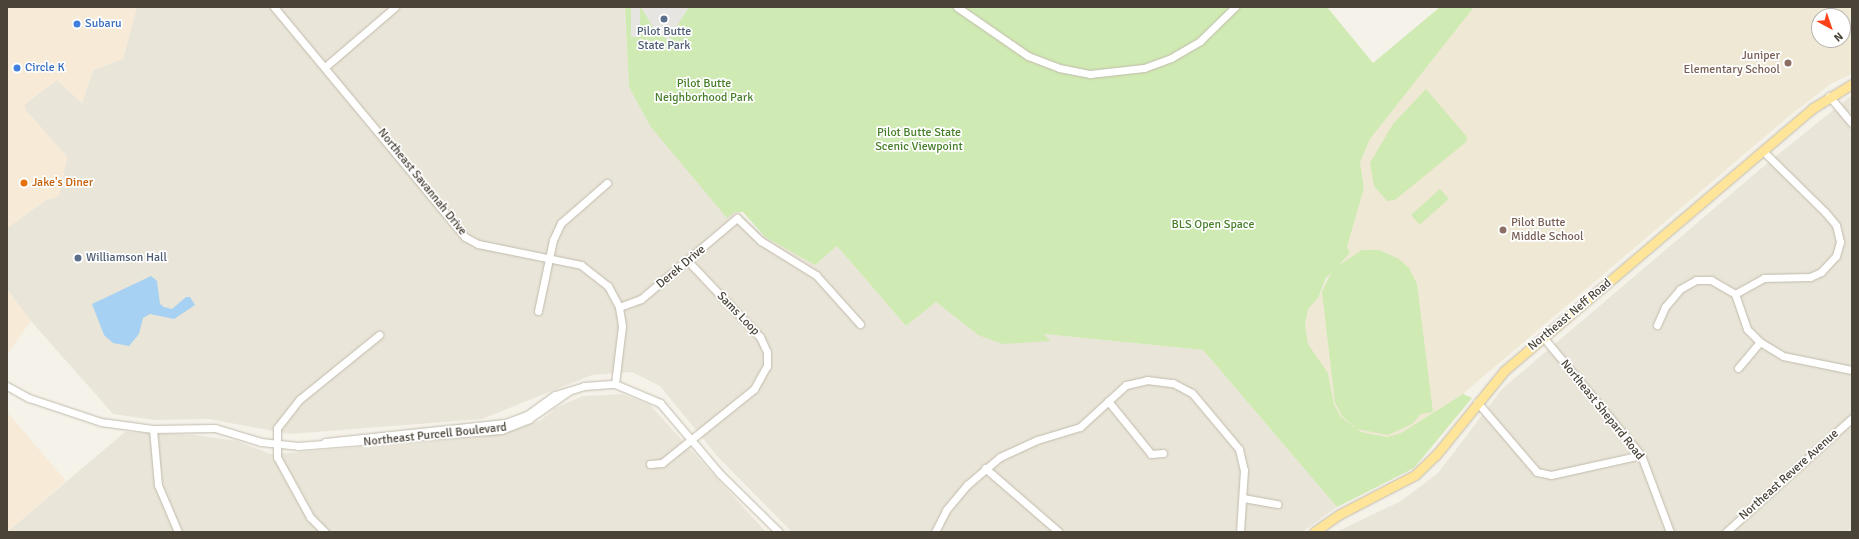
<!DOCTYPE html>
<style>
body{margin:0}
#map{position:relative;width:1859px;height:539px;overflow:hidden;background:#f5f2ea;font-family:Signika,sans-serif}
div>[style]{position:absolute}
.residential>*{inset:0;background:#e9e5d8}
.commercial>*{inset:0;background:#f7ead6}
.education>*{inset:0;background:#efe8d4}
.green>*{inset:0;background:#d0eab3;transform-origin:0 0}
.parking>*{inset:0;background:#e7e5e2;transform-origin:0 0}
.water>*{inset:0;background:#a7d1f2}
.roads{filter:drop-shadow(0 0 1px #c1bbac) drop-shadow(0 0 1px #c1bbac)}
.minor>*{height:7px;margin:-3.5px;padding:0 3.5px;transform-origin:3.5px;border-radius:3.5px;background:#fff}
.major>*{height:9px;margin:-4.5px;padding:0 4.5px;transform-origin:4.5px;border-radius:4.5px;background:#ffe59a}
.dots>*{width:11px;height:11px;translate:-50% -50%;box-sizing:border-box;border:2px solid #fff;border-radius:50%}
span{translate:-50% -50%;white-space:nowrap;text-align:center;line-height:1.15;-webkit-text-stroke:3.5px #fff;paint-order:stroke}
.shop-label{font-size:12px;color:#366cbe}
.left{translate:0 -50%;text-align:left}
.service-label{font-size:12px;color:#4e5e75}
.education-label{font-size:12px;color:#785e54}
.right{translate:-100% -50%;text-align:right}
.park-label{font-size:12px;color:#477e29}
.street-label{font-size:12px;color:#4a4338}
.food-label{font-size:12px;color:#c56008}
.frame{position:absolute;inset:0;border:8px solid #4a4338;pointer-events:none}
.north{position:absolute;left:1811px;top:8px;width:40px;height:40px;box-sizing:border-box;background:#fff;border:1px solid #b7b4af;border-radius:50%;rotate:140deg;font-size:11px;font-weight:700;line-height:16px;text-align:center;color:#4a4338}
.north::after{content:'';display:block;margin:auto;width:14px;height:18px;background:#fd4219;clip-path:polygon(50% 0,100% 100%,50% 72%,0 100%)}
</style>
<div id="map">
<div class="residential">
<div style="clip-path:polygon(137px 7px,625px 7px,629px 87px,650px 126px,765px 237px,815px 265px,837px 246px,906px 326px,936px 302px,978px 335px,1049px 341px,1043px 334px,1203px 350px,1337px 507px,1302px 532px,792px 532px,718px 457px,660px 386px,632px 372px,592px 375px,482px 419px,290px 434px,209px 419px,155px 420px,113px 414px,24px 313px,7px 289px,7px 228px,46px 200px,59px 196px,67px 157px,25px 109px,25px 104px,57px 80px,82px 103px,93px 70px,123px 59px)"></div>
<div style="clip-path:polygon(1852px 95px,1852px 532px,1336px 532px,1401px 501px,1438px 473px,1502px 389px,1764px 166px)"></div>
<div style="clip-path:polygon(622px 394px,650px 405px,766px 532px,7px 532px,125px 432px,195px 435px,237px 441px,271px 454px,289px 453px,480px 437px,540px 421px,557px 407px,583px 396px)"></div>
</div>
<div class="commercial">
<div style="clip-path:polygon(7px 7px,137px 7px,123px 59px,93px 70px,82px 103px,57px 80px,25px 104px,25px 109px,67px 157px,59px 196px,46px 200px,7px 228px)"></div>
<div style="clip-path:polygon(7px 289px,31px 321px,7px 354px)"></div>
<div style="clip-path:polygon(7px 412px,66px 481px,7px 532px)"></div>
</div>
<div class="education">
<div style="clip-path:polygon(evenodd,1474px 7px,1852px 7px,1852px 74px,1832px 83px,1789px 116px,1463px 394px,1401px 433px,1387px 437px,1361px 432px,1341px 417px,1334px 403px,1328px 373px,1308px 344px,1305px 325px,1308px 309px,1318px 298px,1332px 268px,1350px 253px,1347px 247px,1364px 188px,1360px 162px,1370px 139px,1474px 7px,1819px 16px,1843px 16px,1843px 40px,1819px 40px,1819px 16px)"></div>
</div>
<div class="green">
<div style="clip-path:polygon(625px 7px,1327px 7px,1373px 63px,1440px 7px,1474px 7px,1370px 139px,1360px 162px,1364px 188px,1347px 247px,1350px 253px,1326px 278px,1318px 298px,1308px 309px,1305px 325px,1308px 344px,1328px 373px,1334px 404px,1341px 417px,1361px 432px,1387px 437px,1401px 433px,1463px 394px,1472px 398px,1414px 468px,1337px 507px,1203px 350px,1044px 334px,1050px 341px,1003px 344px,978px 335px,936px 302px,906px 326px,837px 246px,815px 265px,765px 237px,743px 212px,735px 212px,727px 218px,650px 126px,629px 87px)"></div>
<div style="clip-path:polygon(1426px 89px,1467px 137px,1466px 142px,1395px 200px,1387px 201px,1374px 186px,1370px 163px,1393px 124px)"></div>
<div style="left:1440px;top:189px;width:13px;height:39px;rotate:48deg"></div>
<div style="clip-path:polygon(1362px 250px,1379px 250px,1399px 259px,1409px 268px,1417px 284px,1433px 412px,1421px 414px,1412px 424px,1388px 435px,1357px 429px,1343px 417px,1335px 403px,1322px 292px,1333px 269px)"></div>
</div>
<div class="parking">
<div style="left:631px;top:7px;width:9px;height:30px"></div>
<div style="clip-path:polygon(641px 7px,689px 7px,668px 40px,654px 29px)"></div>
</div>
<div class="water">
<div style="clip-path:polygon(151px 276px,157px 281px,160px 304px,164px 307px,172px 309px,186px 297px,190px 297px,195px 305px,174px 319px,150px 314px,143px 318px,139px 334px,129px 346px,113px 343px,104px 335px,92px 304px)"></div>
</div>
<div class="roads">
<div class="minor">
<div style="left:274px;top:7px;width:299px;rotate:50.3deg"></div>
<div style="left:465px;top:237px;width:15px;rotate:28deg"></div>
<div style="left:478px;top:244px;width:105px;rotate:11.5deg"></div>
<div style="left:581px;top:265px;width:34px;rotate:38deg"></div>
<div style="left:608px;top:286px;width:24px;rotate:62deg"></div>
<div style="left:619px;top:307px;width:19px;rotate:81deg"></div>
<div style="left:622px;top:326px;width:58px;rotate:96.9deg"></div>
<div style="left:957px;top:7px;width:86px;rotate:34.6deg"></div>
<div style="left:1028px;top:56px;width:33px;rotate:21deg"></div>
<div style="left:1059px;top:68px;width:32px;rotate:11deg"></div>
<div style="left:1090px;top:74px;width:54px;rotate:-6.3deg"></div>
<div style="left:1144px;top:68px;width:29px;rotate:-20deg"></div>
<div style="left:1171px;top:58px;width:34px;rotate:-30deg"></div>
<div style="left:1200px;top:41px;width:49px;rotate:-44.2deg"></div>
<div style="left:325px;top:67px;width:92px;rotate:-40.6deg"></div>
<div style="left:1829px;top:96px;width:35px;rotate:50deg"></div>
<div style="left:1735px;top:294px;width:33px;rotate:-29deg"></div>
<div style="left:1764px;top:278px;width:46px;rotate:-1.2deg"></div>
<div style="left:1810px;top:277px;width:12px;rotate:-24deg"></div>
<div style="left:1821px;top:272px;width:22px;rotate:-47deg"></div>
<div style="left:1836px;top:256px;width:15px;rotate:-74deg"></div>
<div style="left:1840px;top:242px;width:17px;rotate:-103deg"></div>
<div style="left:1836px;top:225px;width:17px;rotate:-130deg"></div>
<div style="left:1825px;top:212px;width:87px;rotate:-135.5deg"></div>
<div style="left:619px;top:307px;width:23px;rotate:-20deg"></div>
<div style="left:641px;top:299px;width:126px;rotate:-40.2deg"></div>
<div style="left:737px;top:218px;width:33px;rotate:44deg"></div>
<div style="left:761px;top:241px;width:65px;rotate:31.7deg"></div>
<div style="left:816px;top:275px;width:66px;rotate:48.1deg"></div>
<div style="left:538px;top:311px;width:73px;rotate:-78.1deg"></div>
<div style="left:553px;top:240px;width:19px;rotate:-65deg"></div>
<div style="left:561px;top:223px;width:61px;rotate:-41deg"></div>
<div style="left:1657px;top:325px;width:20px;rotate:-66deg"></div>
<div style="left:1665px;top:307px;width:23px;rotate:-50deg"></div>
<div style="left:1680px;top:289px;width:18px;rotate:-29deg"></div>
<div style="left:1696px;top:280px;width:15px"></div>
<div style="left:1711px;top:280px;width:28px;rotate:30deg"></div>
<div style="left:1735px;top:294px;width:37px;rotate:71deg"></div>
<div style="left:1747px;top:329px;width:18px;rotate:45deg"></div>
<div style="left:1760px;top:342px;width:27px;rotate:31deg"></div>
<div style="left:1783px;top:356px;width:70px;rotate:11.5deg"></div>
<div style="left:1543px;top:337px;width:153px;rotate:50.3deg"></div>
<div style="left:1641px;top:455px;width:82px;rotate:69.4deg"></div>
<div style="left:1738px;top:368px;width:34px;rotate:-50deg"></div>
<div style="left:7px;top:386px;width:25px;rotate:29deg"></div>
<div style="left:29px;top:398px;width:76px;rotate:18.4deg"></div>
<div style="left:101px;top:422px;width:52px;rotate:7.7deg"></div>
<div style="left:153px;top:429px;width:62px;rotate:-0.9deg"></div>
<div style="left:215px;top:428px;width:48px;rotate:16.9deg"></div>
<div style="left:261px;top:442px;width:37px;rotate:6deg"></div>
<div style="left:298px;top:446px;width:204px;rotate:-4.5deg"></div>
<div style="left:501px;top:430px;width:30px;rotate:-21deg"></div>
<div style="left:529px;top:419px;width:49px;rotate:-35deg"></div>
<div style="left:1108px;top:401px;width:68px;rotate:50.9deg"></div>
<div style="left:1151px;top:454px;width:12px;rotate:-5deg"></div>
<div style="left:1477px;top:402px;width:92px;rotate:49.4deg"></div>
<div style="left:1537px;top:472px;width:14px;rotate:12deg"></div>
<div style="left:1551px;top:475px;width:92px;rotate:-12.5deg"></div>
<div style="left:153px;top:429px;width:56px;rotate:84.9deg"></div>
<div style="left:158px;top:485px;width:51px;rotate:66.9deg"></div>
<div style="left:325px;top:442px;width:181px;rotate:-6deg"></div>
<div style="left:505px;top:423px;width:23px;rotate:-20deg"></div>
<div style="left:527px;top:415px;width:34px;rotate:-36deg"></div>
<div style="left:555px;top:395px;width:30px;rotate:-17deg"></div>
<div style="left:584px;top:386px;width:31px;rotate:-4deg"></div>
<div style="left:615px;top:384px;width:49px;rotate:22.9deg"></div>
<div style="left:660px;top:403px;width:93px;rotate:49.8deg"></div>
<div style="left:720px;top:474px;width:83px;rotate:44.5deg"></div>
<div style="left:650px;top:464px;width:12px;rotate:-5deg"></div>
<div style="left:662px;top:463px;width:118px;rotate:-38.8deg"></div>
<div style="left:754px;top:389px;width:26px;rotate:-61deg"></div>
<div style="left:767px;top:366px;width:14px;rotate:-90deg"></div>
<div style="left:767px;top:352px;width:17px;rotate:-115deg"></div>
<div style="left:760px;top:337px;width:105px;rotate:-133.5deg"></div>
<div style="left:985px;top:468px;width:98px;rotate:40.9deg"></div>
<div style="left:1243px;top:498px;width:35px;rotate:10deg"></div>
<div style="left:325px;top:532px;width:21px;rotate:-135deg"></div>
<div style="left:310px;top:517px;width:68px;rotate:-118.8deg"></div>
<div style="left:277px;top:457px;width:29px;rotate:-90deg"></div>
<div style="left:277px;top:428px;width:37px;rotate:-52deg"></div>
<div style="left:300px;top:399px;width:102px;rotate:-39deg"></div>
<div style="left:935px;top:532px;width:25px;rotate:-63deg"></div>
<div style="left:946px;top:510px;width:33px;rotate:-50deg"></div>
<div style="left:967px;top:485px;width:43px;rotate:-40.3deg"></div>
<div style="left:1000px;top:457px;width:41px;rotate:-24.7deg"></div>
<div style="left:1037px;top:440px;width:45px;rotate:-16.8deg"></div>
<div style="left:1080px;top:427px;width:62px;rotate:-42.4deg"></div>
<div style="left:1126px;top:385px;width:22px;rotate:-13deg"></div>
<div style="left:1147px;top:380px;width:26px;rotate:7deg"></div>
<div style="left:1173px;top:383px;width:21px;rotate:28deg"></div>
<div style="left:1192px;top:393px;width:73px;rotate:50deg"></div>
<div style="left:1239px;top:449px;width:22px;rotate:77deg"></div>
<div style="left:1244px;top:470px;width:62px;rotate:93.7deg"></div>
<div style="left:1726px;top:532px;width:170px;rotate:-42.1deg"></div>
</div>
<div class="major">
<div style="left:1314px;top:532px;width:32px;rotate:-35deg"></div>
<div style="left:1340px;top:514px;width:85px;rotate:-27.5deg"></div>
<div style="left:1415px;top:475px;width:29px;rotate:-44deg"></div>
<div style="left:1436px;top:455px;width:108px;rotate:-51deg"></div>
<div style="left:1504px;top:371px;width:406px;rotate:-40.4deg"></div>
<div style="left:1813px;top:108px;width:46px;rotate:-31.6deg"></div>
</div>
</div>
<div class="dots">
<div style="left:664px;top:19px;background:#5c6f8a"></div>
<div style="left:77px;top:24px;background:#3f7fe0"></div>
<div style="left:1788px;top:63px;background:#8d6e63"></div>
<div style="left:17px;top:68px;background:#3f7fe0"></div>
<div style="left:24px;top:183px;background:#e8710a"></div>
<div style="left:1503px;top:230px;background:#8d6e63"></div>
<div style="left:78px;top:258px;background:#5c6f8a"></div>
</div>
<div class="shop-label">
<span class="left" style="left:85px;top:24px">Subaru</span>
<span class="left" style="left:25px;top:68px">Circle K</span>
</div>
<div class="service-label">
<span style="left:664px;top:39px">Pilot Butte<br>State Park</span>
<span class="left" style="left:86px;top:258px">Williamson Hall</span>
</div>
<div class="education-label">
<span class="right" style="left:1780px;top:63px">Juniper<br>Elementary School</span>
<span class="left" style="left:1511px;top:230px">Pilot Butte<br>Middle School</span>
</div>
<div class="park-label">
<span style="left:704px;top:91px">Pilot Butte<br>Neighborhood Park</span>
<span style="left:919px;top:140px">Pilot Butte State<br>Scenic Viewpoint</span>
<span style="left:1213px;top:225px">BLS Open Space</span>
</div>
<div class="street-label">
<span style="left:422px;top:182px;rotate:51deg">Northeast Savannah Drive</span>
<span style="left:681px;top:267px;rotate:-40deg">Derek Drive</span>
<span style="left:738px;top:314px;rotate:46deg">Sams Loop</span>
<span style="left:1570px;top:315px;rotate:-40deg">Northeast Neff Road</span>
<span style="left:1602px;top:410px;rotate:51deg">Northeast Shepard Road</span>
<span style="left:435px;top:435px;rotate:-6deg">Northeast Purcell Boulevard</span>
<span style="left:1789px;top:475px;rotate:-42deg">Northeast Revere Avenue</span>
</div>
<div class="food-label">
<span class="left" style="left:32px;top:183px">Jake's Diner</span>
</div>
<div class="frame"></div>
<div class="north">N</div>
</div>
